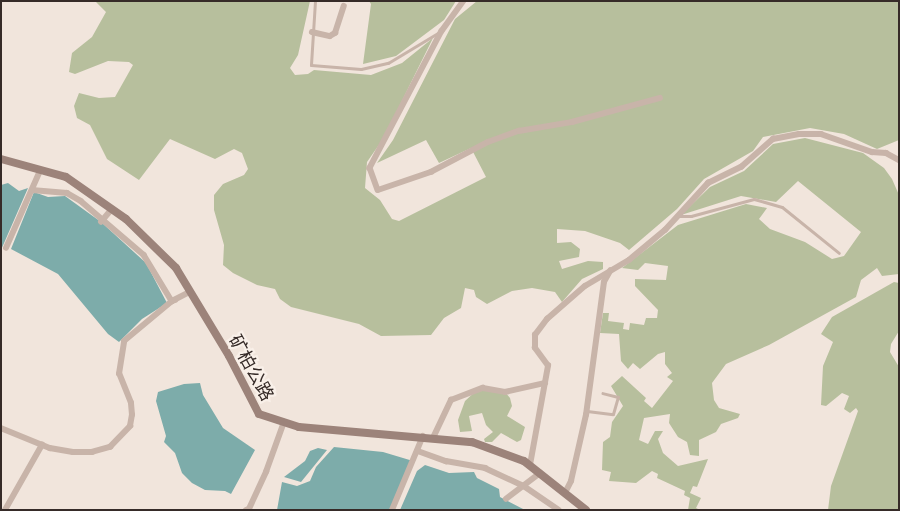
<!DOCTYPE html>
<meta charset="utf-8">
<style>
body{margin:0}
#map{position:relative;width:900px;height:511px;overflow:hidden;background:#f1e5dc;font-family:"DM Sans","Noto Sans SC",sans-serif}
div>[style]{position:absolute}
.green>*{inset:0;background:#b7bf9d}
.water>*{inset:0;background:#7dacaa}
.lane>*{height:3px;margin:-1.5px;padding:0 1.5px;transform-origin:1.5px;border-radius:1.5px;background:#c8b4a9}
.street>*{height:5.5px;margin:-2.75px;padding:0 2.75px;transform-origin:2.75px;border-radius:2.75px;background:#c8b4a9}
.secondary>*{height:8px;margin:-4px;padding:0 4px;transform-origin:4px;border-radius:4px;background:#9c837a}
span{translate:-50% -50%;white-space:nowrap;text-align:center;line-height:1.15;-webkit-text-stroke:4.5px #f9f0e9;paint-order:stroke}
.street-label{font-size:18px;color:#362b28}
.frame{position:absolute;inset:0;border:2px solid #362b28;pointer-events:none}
</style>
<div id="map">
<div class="green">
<div style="clip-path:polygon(87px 1px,310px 1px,298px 55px,290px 68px,295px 75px,308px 74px,314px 70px,371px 75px,402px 63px,433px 38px,383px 139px,367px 162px,365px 188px,380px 200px,392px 219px,399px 221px,486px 177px,471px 148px,439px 163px,426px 140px,377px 163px,393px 140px,455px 19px,477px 1px,899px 1px,899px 140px,877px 149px,844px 134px,810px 128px,763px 137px,753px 151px,704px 179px,677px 209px,629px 250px,620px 243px,585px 231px,557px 229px,557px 243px,571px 242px,580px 249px,579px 257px,559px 261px,562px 269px,588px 261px,603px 262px,603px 269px,582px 279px,562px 302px,555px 292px,532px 288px,512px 291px,487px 304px,476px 297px,474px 290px,465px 288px,461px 308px,444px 318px,431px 335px,381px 336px,359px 324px,291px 307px,280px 299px,275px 289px,257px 285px,233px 273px,223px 265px,224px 245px,214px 210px,214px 195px,223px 184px,244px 175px,248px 169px,242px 153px,234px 149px,215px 159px,170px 139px,139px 180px,107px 159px,90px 125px,77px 118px,74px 106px,79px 93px,99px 98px,115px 97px,133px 65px,129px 62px,108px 61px,75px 74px,69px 72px,72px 53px,92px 37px,106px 12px,96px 2px)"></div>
<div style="clip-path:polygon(369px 1px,456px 1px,444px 20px,396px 56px,363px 64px,371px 4px)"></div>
<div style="clip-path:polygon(805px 138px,863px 153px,884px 168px,892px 179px,899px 195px,899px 274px,882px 276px,877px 268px,861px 280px,856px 297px,769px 345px,726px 364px,712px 383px,714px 400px,719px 408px,740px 414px,738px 418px,721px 424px,716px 432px,699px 440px,699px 456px,690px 455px,687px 442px,678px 437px,669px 423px,670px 414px,644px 418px,639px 440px,648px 444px,655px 431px,663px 431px,658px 439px,663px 453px,678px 466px,708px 459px,697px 487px,693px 486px,690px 493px,701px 498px,696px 508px,700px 510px,688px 510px,690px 498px,684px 495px,685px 491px,657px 478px,658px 474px,652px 471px,636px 483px,609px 481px,611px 472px,602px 470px,603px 442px,610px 437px,612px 422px,623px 406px,611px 386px,622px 376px,646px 398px,644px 401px,652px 408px,673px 381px,667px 377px,672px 373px,665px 364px,665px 352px,658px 354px,640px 369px,633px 363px,628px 369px,621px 361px,619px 334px,600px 333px,603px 313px,609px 313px,608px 321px,624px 323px,623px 329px,629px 330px,630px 323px,644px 325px,646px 318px,657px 318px,658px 310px,635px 286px,635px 279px,666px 280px,668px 266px,645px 263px,638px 270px,622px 268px,678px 225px,746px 204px,767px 208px,759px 219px,770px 229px,805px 242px,832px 259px,844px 256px,861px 232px,798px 181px,776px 202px,741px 196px,681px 215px,710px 187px,744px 171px,773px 144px)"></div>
<div style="clip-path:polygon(894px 282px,899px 283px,899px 331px,891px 344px,890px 352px,899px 367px,899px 510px,828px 510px,831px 486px,858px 411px,856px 408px,850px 413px,844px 409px,849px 396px,842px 393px,826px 406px,821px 405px,823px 366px,833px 342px,821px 334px,832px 317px)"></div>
<div style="clip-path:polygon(478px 389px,505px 392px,510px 398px,512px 406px,507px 416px,525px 427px,521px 440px,517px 442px,501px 433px,492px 442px,485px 442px,484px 439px,493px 432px,486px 425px,482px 413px,469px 416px,472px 431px,460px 432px,458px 420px,465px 401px)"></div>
</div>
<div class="water">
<div style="clip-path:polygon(8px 183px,19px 191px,28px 188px,1px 250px,1px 185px)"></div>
<div style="clip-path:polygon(34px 192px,48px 197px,65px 196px,101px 222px,146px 263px,167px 303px,142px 319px,119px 342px,108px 334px,58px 274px,11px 249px)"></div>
<div style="clip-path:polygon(200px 383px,203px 395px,223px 428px,255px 450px,231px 494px,225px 491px,205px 490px,192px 483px,182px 473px,175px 453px,164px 442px,166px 436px,156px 401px,158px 392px,184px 384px)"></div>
<div style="clip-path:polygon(334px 447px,383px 452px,413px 461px,391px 510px,277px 510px,282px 482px,297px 486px,310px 481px,316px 467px)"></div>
<div style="clip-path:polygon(318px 448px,327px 450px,301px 482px,284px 477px,305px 461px,310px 451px)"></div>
<div style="clip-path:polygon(425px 465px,449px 473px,474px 472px,477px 478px,499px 489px,500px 497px,525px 510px,400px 510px,417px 471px)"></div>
</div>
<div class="lane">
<div style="left:315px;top:1px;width:64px;rotate:93.6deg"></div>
<div style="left:311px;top:65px;width:50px;rotate:4.6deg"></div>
<div style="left:361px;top:69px;width:28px;rotate:-13deg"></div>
<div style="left:388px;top:63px;width:62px;rotate:-31.1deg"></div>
<div style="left:677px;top:216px;width:14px"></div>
<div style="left:691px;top:216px;width:65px;rotate:-15.1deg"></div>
<div style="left:754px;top:199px;width:29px;rotate:16deg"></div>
<div style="left:782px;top:207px;width:73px;rotate:38.9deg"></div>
<div style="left:587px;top:411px;width:26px;rotate:7deg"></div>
<div style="left:613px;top:414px;width:18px;rotate:-74deg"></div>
<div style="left:618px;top:397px;width:16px;rotate:-166deg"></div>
</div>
<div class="street">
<div style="left:464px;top:1px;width:37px;rotate:126deg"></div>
<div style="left:442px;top:31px;width:155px;rotate:117.7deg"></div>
<div style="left:370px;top:168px;width:23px;rotate:70deg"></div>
<div style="left:378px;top:190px;width:56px;rotate:-18.8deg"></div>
<div style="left:431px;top:172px;width:64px;rotate:-27.8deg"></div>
<div style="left:488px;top:142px;width:33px;rotate:-20deg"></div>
<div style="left:519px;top:131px;width:54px;rotate:-9.6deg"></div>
<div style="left:572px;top:122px;width:91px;rotate:-15.3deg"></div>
<div style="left:312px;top:32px;width:18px;rotate:13deg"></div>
<div style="left:330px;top:36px;width:6px;rotate:-31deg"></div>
<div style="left:335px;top:33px;width:28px;rotate:-72deg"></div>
<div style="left:32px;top:190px;width:35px;rotate:5deg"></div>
<div style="left:67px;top:193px;width:16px;rotate:30deg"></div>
<div style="left:81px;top:201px;width:83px;rotate:40.6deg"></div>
<div style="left:144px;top:255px;width:54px;rotate:58.7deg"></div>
<div style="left:172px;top:301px;width:3px;rotate:-18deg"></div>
<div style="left:101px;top:222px;width:17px;rotate:-50deg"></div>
<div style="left:6px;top:248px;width:84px;rotate:-66.2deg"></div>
<div style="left:1px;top:428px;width:53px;rotate:22.2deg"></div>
<div style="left:50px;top:448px;width:23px;rotate:10deg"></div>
<div style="left:73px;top:452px;width:19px"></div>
<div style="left:92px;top:452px;width:19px;rotate:-16deg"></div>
<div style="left:110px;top:447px;width:29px;rotate:-46deg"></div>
<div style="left:130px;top:426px;width:11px;rotate:-80deg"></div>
<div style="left:132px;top:415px;width:12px;rotate:-95deg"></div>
<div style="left:131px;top:403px;width:31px;rotate:-112deg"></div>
<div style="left:119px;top:374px;width:33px;rotate:-81deg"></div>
<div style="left:124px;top:341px;width:62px;rotate:-39.8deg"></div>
<div style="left:172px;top:301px;width:20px;rotate:-27deg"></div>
<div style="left:433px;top:438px;width:42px;rotate:-64.7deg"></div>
<div style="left:451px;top:400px;width:34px;rotate:-21deg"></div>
<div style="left:483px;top:388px;width:22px;rotate:10deg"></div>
<div style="left:505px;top:392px;width:41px;rotate:-12.7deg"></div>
<div style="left:418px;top:451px;width:30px;rotate:20deg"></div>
<div style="left:446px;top:461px;width:40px;rotate:10deg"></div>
<div style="left:485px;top:468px;width:43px;rotate:24.8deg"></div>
<div style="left:524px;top:486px;width:42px;rotate:34.4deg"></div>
<div style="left:530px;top:465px;width:101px;rotate:-79.7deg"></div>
<div style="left:548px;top:366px;width:22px;rotate:-126deg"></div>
<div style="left:535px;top:348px;width:13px;rotate:-90deg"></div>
<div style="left:535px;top:335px;width:20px;rotate:-53deg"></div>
<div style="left:547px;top:319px;width:50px;rotate:-41deg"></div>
<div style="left:585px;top:286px;width:51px;rotate:-30.6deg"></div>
<div style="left:629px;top:260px;width:47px;rotate:-39.8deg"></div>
<div style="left:665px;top:230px;width:64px;rotate:-47.5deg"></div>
<div style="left:708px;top:183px;width:37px;rotate:-26deg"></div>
<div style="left:741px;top:167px;width:43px;rotate:-41.2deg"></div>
<div style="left:773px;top:139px;width:26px;rotate:-11deg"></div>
<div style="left:799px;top:134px;width:22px"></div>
<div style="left:821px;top:134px;width:54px;rotate:19.4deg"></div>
<div style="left:872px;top:152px;width:14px;rotate:4deg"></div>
<div style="left:886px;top:153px;width:15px;rotate:28deg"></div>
<div style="left:565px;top:493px;width:13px;rotate:-63deg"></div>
<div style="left:571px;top:481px;width:68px;rotate:-77.2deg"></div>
<div style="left:586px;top:415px;width:134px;rotate:-82.3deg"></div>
<div style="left:604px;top:282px;width:13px;rotate:-61deg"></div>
<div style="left:506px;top:499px;width:43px;rotate:-37.4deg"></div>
<div style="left:5px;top:510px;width:75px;rotate:-60.4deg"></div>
<div style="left:246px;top:510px;width:3px;rotate:-18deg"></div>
<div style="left:249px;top:509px;width:41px;rotate:-65.3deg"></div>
<div style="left:266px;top:472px;width:53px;rotate:-70.2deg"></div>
<div style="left:392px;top:510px;width:80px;rotate:-67.3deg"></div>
</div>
<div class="secondary">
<div style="left:1px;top:159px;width:67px;rotate:15.5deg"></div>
<div style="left:66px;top:177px;width:73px;rotate:35deg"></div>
<div style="left:126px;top:219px;width:70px;rotate:44.4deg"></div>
<div style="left:176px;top:268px;width:103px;rotate:58.9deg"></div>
<div style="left:229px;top:356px;width:65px;rotate:62.7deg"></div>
<div style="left:259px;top:414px;width:42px;rotate:18deg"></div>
<div style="left:299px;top:427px;width:174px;rotate:5deg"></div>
<div style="left:472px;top:442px;width:55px;rotate:20.1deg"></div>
<div style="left:524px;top:461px;width:79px;rotate:38.3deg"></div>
</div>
<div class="street-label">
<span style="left:251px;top:368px;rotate:61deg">矿柏公路</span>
</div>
<div class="frame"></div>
</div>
